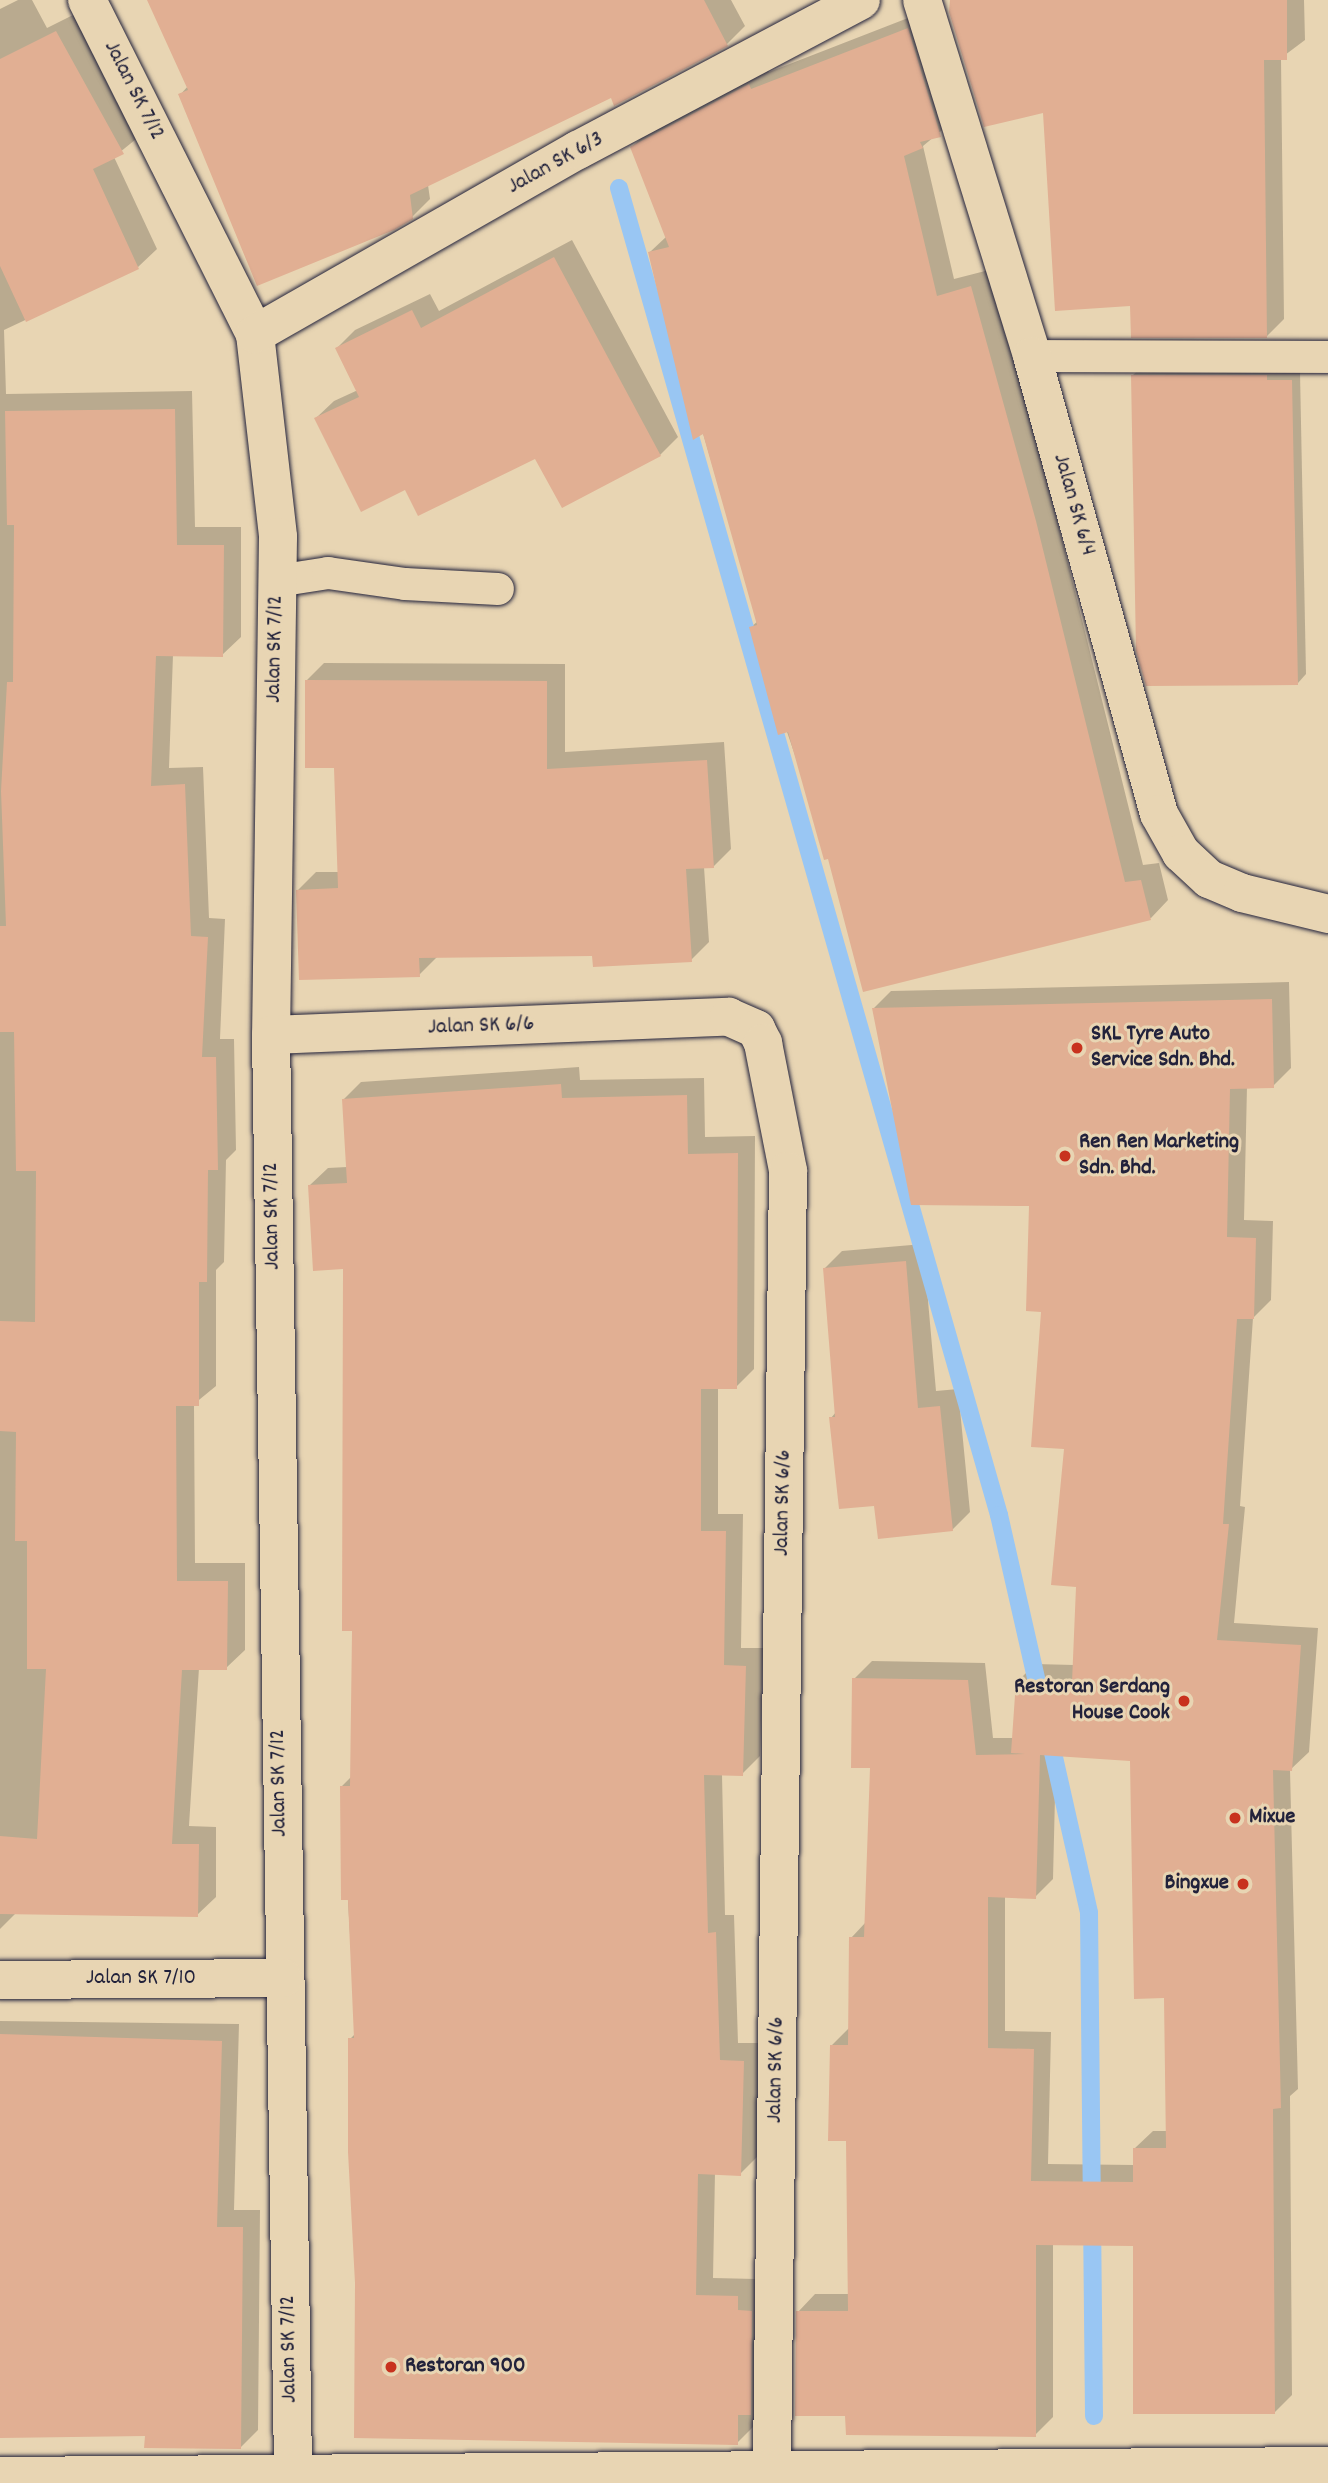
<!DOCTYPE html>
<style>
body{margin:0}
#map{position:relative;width:1328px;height:2483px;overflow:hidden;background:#e8d5b3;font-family:Dekko,sans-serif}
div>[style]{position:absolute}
.shadow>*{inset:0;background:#0003}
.stream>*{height:18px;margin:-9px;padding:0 9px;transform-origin:9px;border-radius:9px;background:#99c6f3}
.building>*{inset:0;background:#e1af93}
.roads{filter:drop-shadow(0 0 2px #22223b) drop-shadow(0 0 2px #22223b)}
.lane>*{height:32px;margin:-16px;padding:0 16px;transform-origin:16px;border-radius:16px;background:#e8d5b3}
.street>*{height:38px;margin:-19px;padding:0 19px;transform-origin:19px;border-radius:19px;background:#e8d5b3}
.dots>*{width:19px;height:19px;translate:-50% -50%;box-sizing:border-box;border:4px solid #e8d5b3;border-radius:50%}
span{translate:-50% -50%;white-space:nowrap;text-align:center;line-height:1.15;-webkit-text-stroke:6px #e8d5b3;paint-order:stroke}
.street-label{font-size:23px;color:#22223b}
.poi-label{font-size:23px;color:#22223b;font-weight:700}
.left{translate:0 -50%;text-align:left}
.right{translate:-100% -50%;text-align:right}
</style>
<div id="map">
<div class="shadow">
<div style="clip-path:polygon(18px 0,32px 0,47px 28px,75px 14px,141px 135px,114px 157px,157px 249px,138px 267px,4px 330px,6px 394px,192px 391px,195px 527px,241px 527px,241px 637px,222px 655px,173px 655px,169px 768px,203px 767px,209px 918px,225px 919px,220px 1039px,234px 1039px,236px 1150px,226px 1160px,224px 1262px,216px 1270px,216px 1386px,194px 1404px,195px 1563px,245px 1563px,245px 1650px,226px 1668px,199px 1668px,189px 1826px,216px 1827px,216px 1897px,197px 1915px,16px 1913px,0 1929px,0 9px)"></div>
<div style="clip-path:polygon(149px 0,731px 0,745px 26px,727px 44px,615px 103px,612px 95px,428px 185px,430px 199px,412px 217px,180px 95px,188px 86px)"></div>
<div style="clip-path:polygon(959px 0,1304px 0,1305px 40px,1281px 58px,1284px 319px,1266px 337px,1132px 304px,1044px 110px)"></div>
<div style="clip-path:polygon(926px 11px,958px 117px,923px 146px,954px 279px,989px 270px,1053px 503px,1143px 865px,1159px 863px,1168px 900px,1151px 918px,830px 857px,751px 627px,758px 621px,650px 252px,667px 236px,632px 147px,650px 129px,767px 68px,769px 72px)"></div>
<div style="clip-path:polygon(572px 240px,678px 437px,660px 455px,536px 457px,406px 487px,316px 418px,334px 401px,358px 390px,337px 348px,355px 330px,430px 294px,439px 311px)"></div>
<div style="clip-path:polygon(1142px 367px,1300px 372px,1306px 674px,1298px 683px,1133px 375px)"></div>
<div style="clip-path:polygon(324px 663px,565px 664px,565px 752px,724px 742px,731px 849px,713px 867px,704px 867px,709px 942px,691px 960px,594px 954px,438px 956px,419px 975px,298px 890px,316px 872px,339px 872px,335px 767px,306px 681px)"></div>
<div style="clip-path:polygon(evenodd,1289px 982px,1291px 1068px,1273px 1086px,1247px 1087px,1244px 1220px,1273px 1221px,1271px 1300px,1253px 1318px,1240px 1506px,1245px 1507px,1234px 1623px,1318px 1628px,1309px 1752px,1290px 1770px,1298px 2089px,1290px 2096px,1292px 2395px,1274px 2413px,1135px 2244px,1053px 2243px,1053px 2417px,1035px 2435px,847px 2414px,798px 2312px,815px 2294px,850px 2294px,848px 2140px,832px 2045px,850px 2027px,851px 1938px,866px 1922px,871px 1766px,854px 1679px,872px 1661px,985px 1663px,993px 1738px,1014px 1738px,1017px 1682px,1035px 1664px,1074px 1665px,1078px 1586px,1066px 1448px,1042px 1310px,1031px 1204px,874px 1008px,891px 991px,1289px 982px,1056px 1754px,1132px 1759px,1166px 1997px,1167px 2131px,1153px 2131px,1135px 2148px,1135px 2165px,1048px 2164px,1051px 2032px,1005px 2031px,1005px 1896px,1035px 1897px,1053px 1879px,1056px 1754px)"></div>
<div style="clip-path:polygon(579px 1067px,580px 1080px,704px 1078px,705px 1137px,755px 1136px,754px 1369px,736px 1387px,718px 1388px,718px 1514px,743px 1514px,741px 1648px,763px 1648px,760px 1756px,742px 1774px,722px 1774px,725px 1915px,734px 1915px,738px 2043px,761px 2043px,758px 2156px,740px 2174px,715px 2173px,713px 2278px,756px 2279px,755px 2425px,737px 2443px,357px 2283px,350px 2039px,356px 2033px,341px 1787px,352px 1776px,353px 1630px,345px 1268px,310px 1185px,328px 1168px,347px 1167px,343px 1100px,361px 1082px)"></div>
<div style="clip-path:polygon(923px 1244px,936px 1391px,958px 1389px,970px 1512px,952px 1530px,876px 1504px,831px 1418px,836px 1412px,824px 1269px,842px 1251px)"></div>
<div style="clip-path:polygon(0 2021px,239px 2024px,234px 2210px,260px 2210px,258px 2430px,240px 2448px,146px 2435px,0 2436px)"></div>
</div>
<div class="stream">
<div style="left:619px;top:188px;width:1380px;rotate:74.02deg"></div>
<div style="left:999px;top:1515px;width:194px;rotate:77.2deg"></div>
<div style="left:1049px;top:1735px;width:182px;rotate:77.3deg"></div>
<div style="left:1089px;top:1913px;width:503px;rotate:89.43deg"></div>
</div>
<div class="building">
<div style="clip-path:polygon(147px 0,704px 0,728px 46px,614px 106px,611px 98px,410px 195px,413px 219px,394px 230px,257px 286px,178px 94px,188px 90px)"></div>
<div style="clip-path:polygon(950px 0,1287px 0,1287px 60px,1264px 60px,1267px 338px,1131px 338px,1130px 306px,1055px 311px,1043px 113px,984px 127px,949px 12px)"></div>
<div style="clip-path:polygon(908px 28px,941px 137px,920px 142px,923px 148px,904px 156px,937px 296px,971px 286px,1036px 521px,1125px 882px,1141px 880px,1151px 920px,863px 992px,828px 859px,824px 860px,788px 732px,778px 735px,749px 627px,757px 625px,703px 434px,693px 440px,648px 252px,669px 247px,630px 147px,749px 84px,751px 89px)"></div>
<div style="clip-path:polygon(56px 31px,124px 154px,93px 169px,139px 269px,26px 322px,0 266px,0 59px)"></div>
<div style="clip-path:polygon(554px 257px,661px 456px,562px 508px,535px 459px,418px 516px,405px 490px,361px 512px,314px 418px,359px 397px,335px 348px,412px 310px,421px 328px)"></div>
<div style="clip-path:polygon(1131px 375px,1267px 375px,1267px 380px,1292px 380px,1298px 685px,1146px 686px,1136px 651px)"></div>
<div style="clip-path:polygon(175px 409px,177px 545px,224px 545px,223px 657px,156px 656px,151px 786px,185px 784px,191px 936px,208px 937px,202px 1057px,216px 1057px,218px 1170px,208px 1170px,207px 1282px,199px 1282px,199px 1406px,176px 1406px,177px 1581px,228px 1581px,227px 1670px,182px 1670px,172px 1844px,199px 1844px,198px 1917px,0 1914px,0 1836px,37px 1839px,46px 1669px,27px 1669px,27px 1541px,15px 1541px,16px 1432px,0 1431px,0 1321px,35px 1322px,36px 1171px,16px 1171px,14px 1032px,0 1032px,0 926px,6px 926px,1px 791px,7px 682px,13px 682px,14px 525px,7px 525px,5px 411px)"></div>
<div style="clip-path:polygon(305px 680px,547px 681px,547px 769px,707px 760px,714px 868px,686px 869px,692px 962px,593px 967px,592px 956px,419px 958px,420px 977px,299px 980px,296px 890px,338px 888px,334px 768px,305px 768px)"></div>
<div style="clip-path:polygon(evenodd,1272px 999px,1274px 1088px,1230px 1089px,1227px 1237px,1256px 1238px,1254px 1319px,1237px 1319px,1223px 1524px,1229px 1524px,1217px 1640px,1301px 1645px,1292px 1771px,1273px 1770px,1281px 2108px,1273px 2109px,1275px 2414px,1133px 2414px,1133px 2246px,1036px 2245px,1036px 2437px,846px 2435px,845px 2416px,795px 2416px,796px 2311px,848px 2311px,846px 2141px,828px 2141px,830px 2045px,848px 2045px,849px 1937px,864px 1937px,870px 1768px,851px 1768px,852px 1678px,968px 1680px,976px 1755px,1025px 1754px,1011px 1753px,1016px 1681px,1072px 1682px,1076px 1587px,1051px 1585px,1064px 1449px,1031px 1447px,1041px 1312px,1026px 1311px,1029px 1206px,911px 1205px,872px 1008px,1272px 999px,1040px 1755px,1130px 1761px,1134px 1999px,1164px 1998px,1166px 2148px,1133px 2148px,1133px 2182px,1031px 2181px,1034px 2049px,988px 2048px,988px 1897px,1036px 1899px,1040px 1755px)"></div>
<div style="clip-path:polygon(561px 1084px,562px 1098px,687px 1095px,688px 1154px,738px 1153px,737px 1389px,701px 1389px,701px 1531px,726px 1531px,724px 1665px,746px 1666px,743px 1776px,704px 1775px,708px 1933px,716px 1932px,720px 2060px,744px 2061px,741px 2176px,698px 2174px,696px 2295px,738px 2296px,738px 2310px,752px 2311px,751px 2415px,738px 2415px,738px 2445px,354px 2438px,355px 2283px,348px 2152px,348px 2038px,354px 2038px,348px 1900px,341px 1900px,340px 1786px,350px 1786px,352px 1631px,342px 1631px,343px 1269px,313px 1271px,308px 1185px,347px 1183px,342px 1099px)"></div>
<div style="clip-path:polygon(906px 1261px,918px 1408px,940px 1406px,953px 1531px,878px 1539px,874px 1506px,839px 1509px,829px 1417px,835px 1417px,823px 1268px)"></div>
<div style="clip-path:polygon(0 2034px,222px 2041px,217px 2227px,243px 2227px,241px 2449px,144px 2448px,145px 2436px,0 2438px)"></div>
</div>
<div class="roads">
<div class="lane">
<div style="left:1032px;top:356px;width:296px;rotate:0.2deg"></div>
<div style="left:277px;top:581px;width:52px;rotate:-8.9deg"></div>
<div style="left:328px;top:573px;width:78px;rotate:8.1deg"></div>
<div style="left:405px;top:584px;width:93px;rotate:3.1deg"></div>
</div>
<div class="street">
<div style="left:87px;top:0;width:374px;rotate:63.3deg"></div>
<div style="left:255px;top:334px;width:204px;rotate:83.5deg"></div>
<div style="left:278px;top:537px;width:498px;rotate:90.8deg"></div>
<div style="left:271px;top:1035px;width:1437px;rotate:89.12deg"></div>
<div style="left:922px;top:0;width:373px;rotate:72.8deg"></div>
<div style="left:1032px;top:356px;width:475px;rotate:74.5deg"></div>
<div style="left:1159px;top:814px;width:45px;rotate:60.6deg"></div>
<div style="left:1181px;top:853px;width:38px;rotate:43deg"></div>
<div style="left:1209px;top:879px;width:36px;rotate:23deg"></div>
<div style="left:1242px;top:893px;width:89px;rotate:13.7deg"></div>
<div style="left:255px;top:334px;width:372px;rotate:-29.7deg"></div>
<div style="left:578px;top:150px;width:320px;rotate:-27.9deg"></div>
<div style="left:271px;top:1035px;width:458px;rotate:-2.3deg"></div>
<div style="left:729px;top:1017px;width:30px;rotate:24deg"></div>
<div style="left:756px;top:1029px;width:16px;rotate:63deg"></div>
<div style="left:763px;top:1043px;width:130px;rotate:78.9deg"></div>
<div style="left:788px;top:1171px;width:1299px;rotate:90.71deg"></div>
<div style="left:0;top:1980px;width:283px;rotate:-0.4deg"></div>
<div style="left:0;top:2476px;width:1328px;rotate:-0.43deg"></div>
</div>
</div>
<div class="dots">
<div style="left:1077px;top:1048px;background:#c8321e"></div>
<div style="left:1065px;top:1156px;background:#c8321e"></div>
<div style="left:1184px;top:1701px;background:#c8321e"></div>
<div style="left:1235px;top:1818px;background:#c8321e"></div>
<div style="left:1243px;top:1884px;background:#c8321e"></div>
<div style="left:391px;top:2367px;background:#c8321e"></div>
</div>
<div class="street-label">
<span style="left:133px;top:91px;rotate:63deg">Jalan SK 7/12</span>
<span style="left:556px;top:164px;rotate:-29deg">Jalan SK 6/3</span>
<span style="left:1073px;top:505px;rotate:74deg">Jalan SK 6/4</span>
<span style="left:276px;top:649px;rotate:-89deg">Jalan SK 7/12</span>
<span style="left:481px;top:1027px;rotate:-2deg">Jalan SK 6/6</span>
<span style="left:273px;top:1216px;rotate:-91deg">Jalan SK 7/12</span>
<span style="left:784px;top:1503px;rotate:-89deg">Jalan SK 6/6</span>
<span style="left:280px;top:1783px;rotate:-91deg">Jalan SK 7/12</span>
<span style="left:141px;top:1979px">Jalan SK 7/10</span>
<span style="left:777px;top:2070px;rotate:-89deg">Jalan SK 6/6</span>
<span style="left:290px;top:2349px;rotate:-91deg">Jalan SK 7/12</span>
</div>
<div class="poi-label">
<span class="left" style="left:1091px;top:1048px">SKL Tyre Auto<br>Service Sdn. Bhd.</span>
<span class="left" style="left:1079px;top:1156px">Ren Ren Marketing<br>Sdn. Bhd.</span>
<span class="right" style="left:1170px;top:1701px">Restoran Serdang<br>House Cook</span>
<span class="left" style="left:1249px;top:1818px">Mixue</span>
<span class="right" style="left:1229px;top:1884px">Bingxue</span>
<span class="left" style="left:405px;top:2367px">Restoran 900</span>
</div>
</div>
